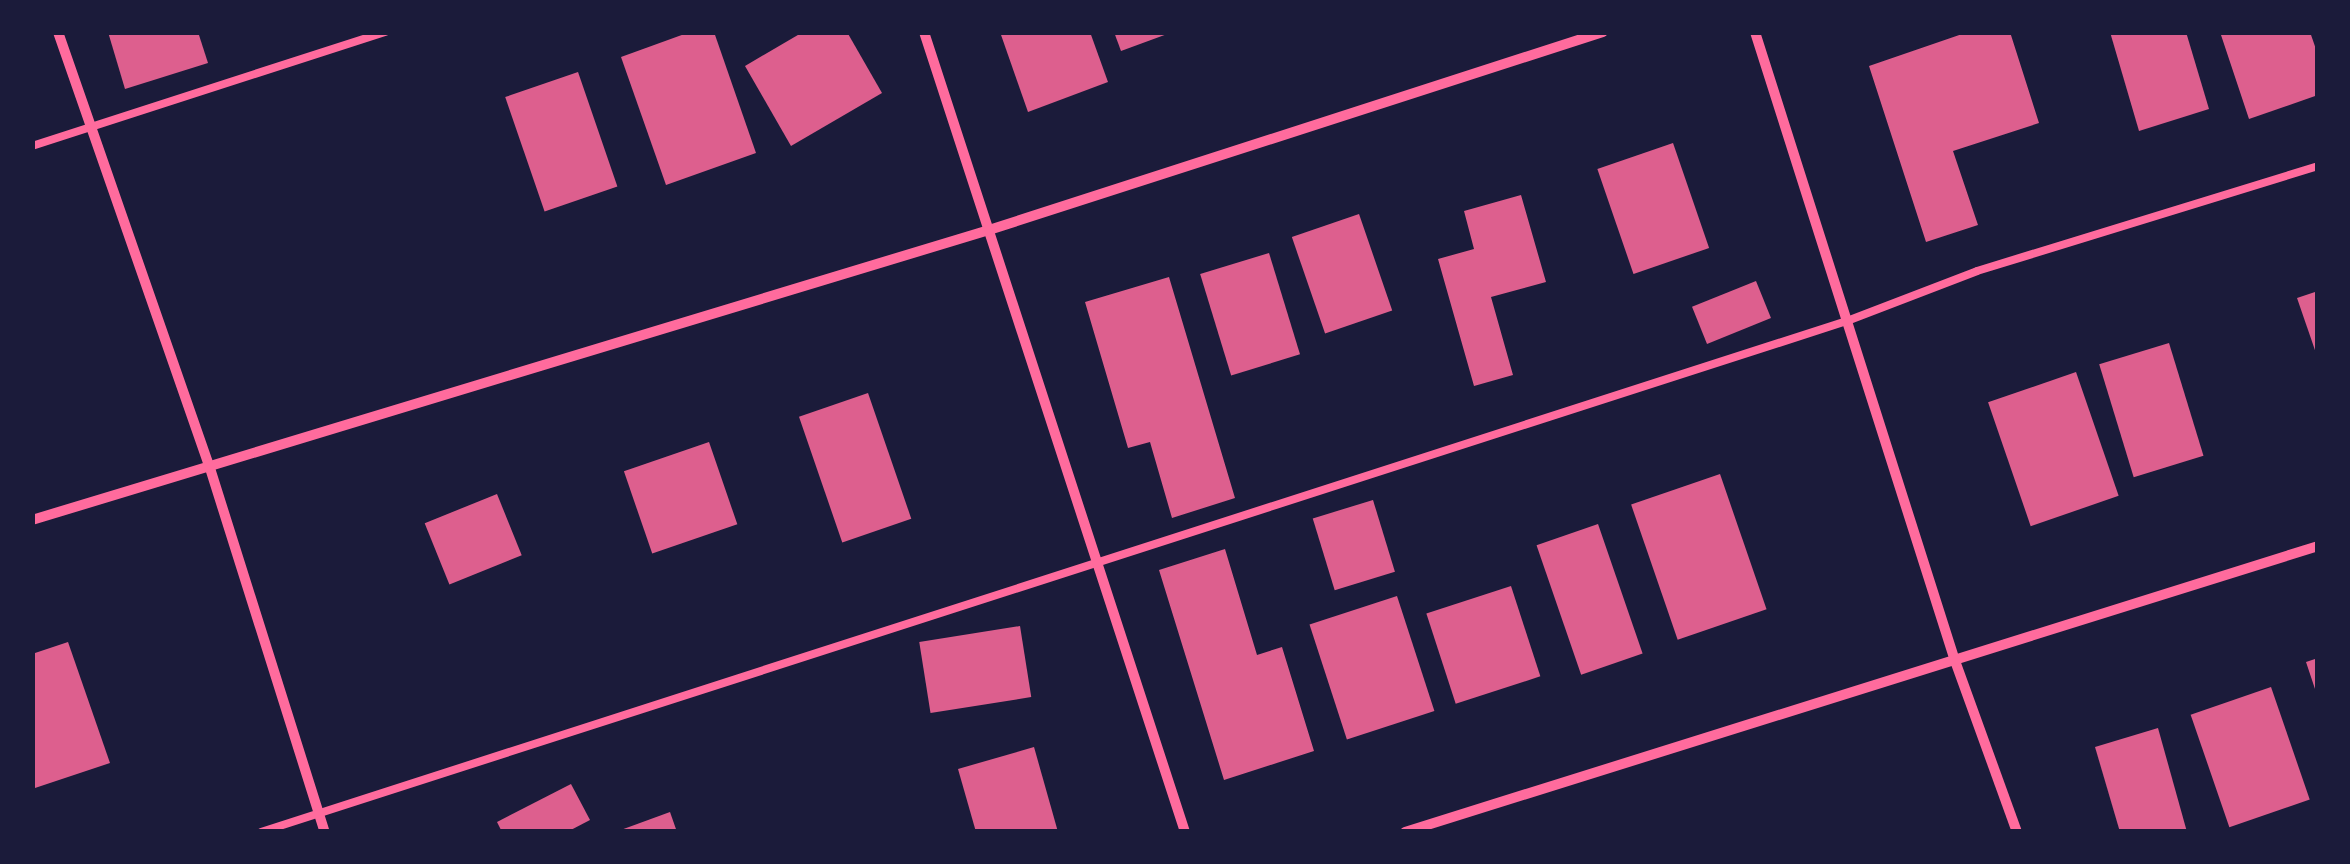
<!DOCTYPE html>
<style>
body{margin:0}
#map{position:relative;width:2350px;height:864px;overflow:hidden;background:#1b1b3a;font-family:"DM Sans",sans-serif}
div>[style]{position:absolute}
.building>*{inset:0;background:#dd5f8e;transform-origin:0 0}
.service>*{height:8px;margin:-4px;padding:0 4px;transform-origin:4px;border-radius:4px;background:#ff6b9d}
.minor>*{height:10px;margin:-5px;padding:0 5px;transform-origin:5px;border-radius:5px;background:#ff6b9d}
span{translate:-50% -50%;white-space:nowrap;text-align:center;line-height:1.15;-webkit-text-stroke:8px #1b1b3a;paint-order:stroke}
.frame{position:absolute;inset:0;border:35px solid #1b1b3a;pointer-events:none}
</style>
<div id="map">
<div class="building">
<div style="clip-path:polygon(108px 32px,198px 32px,208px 63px,125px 89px)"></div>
<div style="clip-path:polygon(690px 32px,714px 32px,756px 153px,666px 185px,621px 57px)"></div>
<div style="clip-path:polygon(803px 32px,847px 32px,882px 93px,791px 146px,745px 66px)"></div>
<div style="clip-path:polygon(1000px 32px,1090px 32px,1108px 82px,1028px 112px)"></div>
<div style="clip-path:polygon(1114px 32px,1170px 32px,1170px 33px,1121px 51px)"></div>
<div style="clip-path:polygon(1968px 32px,2010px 32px,2039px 123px,1953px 151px,1978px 225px,1926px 242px,1869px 66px)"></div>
<div style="clip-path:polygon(2110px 32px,2186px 32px,2209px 109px,2139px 131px)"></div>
<div style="clip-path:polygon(2220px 32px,2310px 32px,2318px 55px,2318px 95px,2249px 119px)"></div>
<div style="left:578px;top:72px;width:121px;height:77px;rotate:71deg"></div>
<div style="left:1673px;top:143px;width:111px;height:80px;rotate:71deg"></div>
<div style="clip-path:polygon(1521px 195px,1546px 282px,1491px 297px,1513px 375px,1474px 386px,1438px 259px,1474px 249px,1464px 211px)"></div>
<div style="left:1359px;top:214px;width:102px;height:71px;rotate:71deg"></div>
<div style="left:1269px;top:253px;width:106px;height:72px;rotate:73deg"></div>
<div style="clip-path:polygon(1169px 277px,1235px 498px,1172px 518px,1150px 442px,1128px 448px,1085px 302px)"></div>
<div style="left:1756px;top:281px;width:40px;height:69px;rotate:68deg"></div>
<div style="clip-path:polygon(2318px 291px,2318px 356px,2317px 356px,2297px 298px)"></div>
<div style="left:2169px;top:343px;width:118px;height:73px;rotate:73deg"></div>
<div style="left:2076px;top:372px;width:131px;height:93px;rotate:71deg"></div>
<div style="left:868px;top:393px;width:133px;height:73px;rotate:71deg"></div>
<div style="left:709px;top:442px;width:87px;height:90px;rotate:71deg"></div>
<div style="left:1720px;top:474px;width:143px;height:94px;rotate:71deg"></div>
<div style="left:497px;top:494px;width:66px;height:78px;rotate:68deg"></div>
<div style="left:1373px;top:500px;width:75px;height:63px;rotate:73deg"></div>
<div style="left:1598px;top:524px;width:137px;height:65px;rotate:71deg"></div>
<div style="clip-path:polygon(1225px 549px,1257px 655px,1282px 647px,1314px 751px,1224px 780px,1159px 570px)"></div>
<div style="left:1511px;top:586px;width:95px;height:89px;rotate:72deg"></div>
<div style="left:1397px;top:596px;width:121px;height:92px;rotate:72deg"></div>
<div style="left:1020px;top:626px;width:72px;height:102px;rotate:81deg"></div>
<div style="clip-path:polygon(68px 642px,110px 763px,32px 789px,32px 654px)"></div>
<div style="clip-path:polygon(2318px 658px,2318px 695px,2317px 695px,2306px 662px)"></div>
<div style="left:2271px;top:687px;width:119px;height:85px;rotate:71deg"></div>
<div style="clip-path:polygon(2158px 728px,2187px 832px,2120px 832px,2095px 747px)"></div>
<div style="clip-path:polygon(1034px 747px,1058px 832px,976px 832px,958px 769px)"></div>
<div style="clip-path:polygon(571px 784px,590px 820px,567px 832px,502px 832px,497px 822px)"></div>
<div style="clip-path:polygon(670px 812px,677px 832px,618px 832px,618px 831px)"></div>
</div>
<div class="service">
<div style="left:32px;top:146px;width:371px;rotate:-17.9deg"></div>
<div style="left:261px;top:832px;width:1666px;rotate:-17.86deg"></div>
<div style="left:1847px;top:321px;width:139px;rotate:-21deg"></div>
<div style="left:1977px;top:271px;width:357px;rotate:-17.1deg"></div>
</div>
<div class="minor">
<div style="left:58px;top:32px;width:459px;rotate:70.8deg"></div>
<div style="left:209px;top:465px;width:385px;rotate:72.5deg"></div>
<div style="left:924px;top:32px;width:841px;rotate:71.93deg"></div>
<div style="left:1755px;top:32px;width:657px;rotate:72.36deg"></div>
<div style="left:1954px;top:658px;width:185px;rotate:70.1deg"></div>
<div style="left:32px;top:520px;width:1000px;rotate:-16.86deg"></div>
<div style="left:989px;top:230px;width:645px;rotate:-17.87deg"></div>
<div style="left:1405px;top:832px;width:957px;rotate:-17.39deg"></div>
</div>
<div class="frame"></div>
</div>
